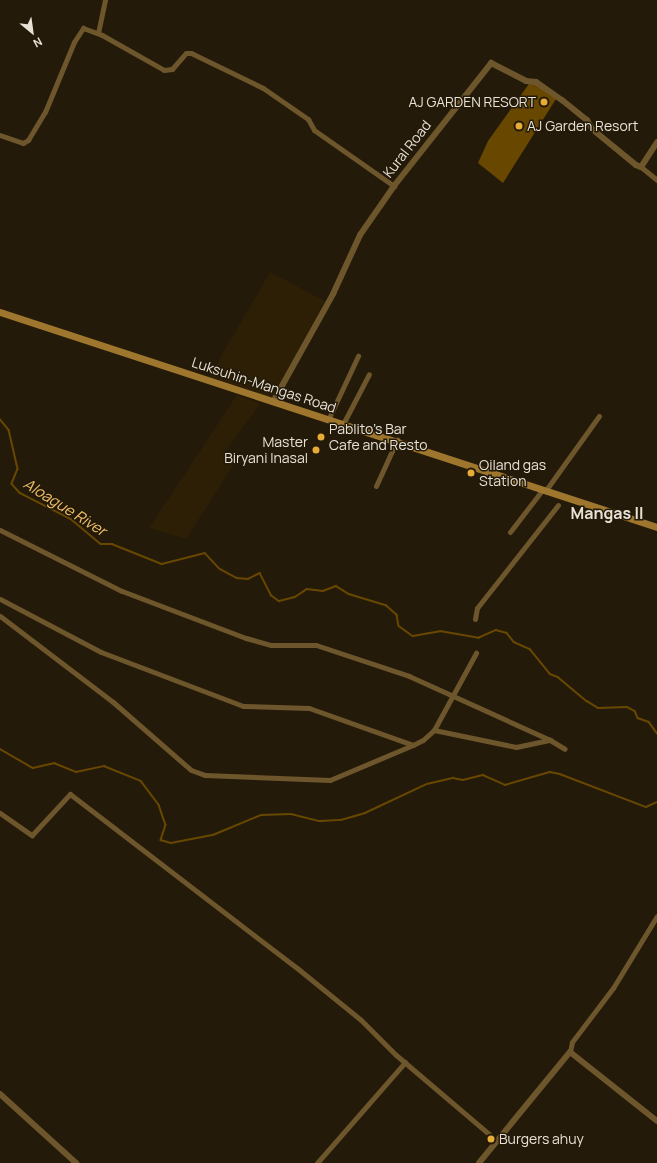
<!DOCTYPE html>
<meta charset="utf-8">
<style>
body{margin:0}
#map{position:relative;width:657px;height:1163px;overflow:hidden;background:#241a09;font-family:Manrope,sans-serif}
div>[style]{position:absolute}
.built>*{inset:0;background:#2c1f06}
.water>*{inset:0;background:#684800}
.stream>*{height:1.5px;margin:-0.75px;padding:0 0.75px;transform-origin:0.75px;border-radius:0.75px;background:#684800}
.minor>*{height:5px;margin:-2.5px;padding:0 2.5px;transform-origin:2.5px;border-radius:2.5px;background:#6e562c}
.tertiary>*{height:6px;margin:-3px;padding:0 3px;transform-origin:3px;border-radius:3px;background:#6e562c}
.secondary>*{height:7px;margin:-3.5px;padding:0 3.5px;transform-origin:3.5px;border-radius:3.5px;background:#9e762e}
.dots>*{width:11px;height:11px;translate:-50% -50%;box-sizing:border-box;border:2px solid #241a09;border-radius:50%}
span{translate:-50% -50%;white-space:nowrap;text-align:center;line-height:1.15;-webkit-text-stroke:3px #241a09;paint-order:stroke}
.poi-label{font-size:14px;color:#e8e1d6}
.right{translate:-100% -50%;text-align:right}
.left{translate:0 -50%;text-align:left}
.street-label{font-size:14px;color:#e8e1d6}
.water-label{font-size:15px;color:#f3c26b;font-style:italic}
.quarter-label{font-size:16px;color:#e8e1d6;font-weight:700}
.north{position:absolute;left:12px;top:12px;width:40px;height:40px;-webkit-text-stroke:3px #241a09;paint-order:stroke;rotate:151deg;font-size:11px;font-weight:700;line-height:16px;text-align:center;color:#e8e1d6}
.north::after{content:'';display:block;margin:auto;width:14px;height:18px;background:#e8e1d6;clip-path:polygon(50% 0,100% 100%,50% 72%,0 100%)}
</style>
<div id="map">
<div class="built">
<div style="clip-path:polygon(270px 272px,325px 301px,272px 400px,209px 377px)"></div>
<div style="clip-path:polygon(237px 395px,260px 404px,225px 452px,238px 458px,186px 539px,149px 528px)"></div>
</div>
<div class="water">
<div style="clip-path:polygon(531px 81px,556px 99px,503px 183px,478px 163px,488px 141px)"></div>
</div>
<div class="stream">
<div style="left:0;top:419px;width:14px;rotate:51deg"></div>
<div style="left:9px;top:430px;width:40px;rotate:77deg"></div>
<div style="left:18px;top:469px;width:16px;rotate:112deg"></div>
<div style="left:12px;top:484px;width:12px;rotate:48deg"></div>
<div style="left:20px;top:493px;width:57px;rotate:27deg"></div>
<div style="left:71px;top:519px;width:39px;rotate:40deg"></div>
<div style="left:101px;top:544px;width:11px"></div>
<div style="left:112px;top:544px;width:54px;rotate:21.8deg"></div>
<div style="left:162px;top:564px;width:44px;rotate:-14.3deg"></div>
<div style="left:205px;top:553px;width:22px;rotate:47deg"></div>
<div style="left:220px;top:569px;width:19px;rotate:28deg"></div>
<div style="left:237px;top:578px;width:11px;rotate:5deg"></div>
<div style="left:248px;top:579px;width:13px;rotate:-27deg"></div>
<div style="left:260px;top:573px;width:25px;rotate:63deg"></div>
<div style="left:271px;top:595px;width:10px;rotate:37deg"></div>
<div style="left:279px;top:601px;width:16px;rotate:-14deg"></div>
<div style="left:295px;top:597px;width:14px;rotate:-34deg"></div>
<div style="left:307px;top:589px;width:16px;rotate:7deg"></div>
<div style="left:323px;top:591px;width:14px;rotate:-21deg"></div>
<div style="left:336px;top:586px;width:15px;rotate:32deg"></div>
<div style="left:349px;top:594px;width:39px;rotate:17deg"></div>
<div style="left:386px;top:605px;width:15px;rotate:42deg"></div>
<div style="left:397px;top:615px;width:11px;rotate:80deg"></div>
<div style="left:399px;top:626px;width:17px;rotate:36deg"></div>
<div style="left:413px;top:636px;width:27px;rotate:-10deg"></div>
<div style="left:440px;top:631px;width:39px;rotate:10deg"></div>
<div style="left:478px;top:638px;width:20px;rotate:-24deg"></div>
<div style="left:496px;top:630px;width:11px;rotate:15deg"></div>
<div style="left:507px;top:633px;width:11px;rotate:52deg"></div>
<div style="left:514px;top:642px;width:17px;rotate:24deg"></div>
<div style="left:530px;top:649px;width:32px;rotate:51deg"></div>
<div style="left:550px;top:674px;width:9px;rotate:21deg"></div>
<div style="left:558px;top:677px;width:38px;rotate:40deg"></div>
<div style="left:587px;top:701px;width:13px;rotate:32deg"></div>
<div style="left:598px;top:708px;width:29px;rotate:-2deg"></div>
<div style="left:627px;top:707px;width:9px;rotate:27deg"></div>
<div style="left:635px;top:711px;width:8px;rotate:67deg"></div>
<div style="left:638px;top:718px;width:12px;rotate:20deg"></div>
<div style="left:649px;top:722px;width:14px;rotate:54deg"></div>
<div style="left:0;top:749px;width:38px;rotate:30deg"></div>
<div style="left:33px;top:768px;width:22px;rotate:-13deg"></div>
<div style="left:54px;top:763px;width:24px;rotate:22deg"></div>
<div style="left:76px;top:772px;width:29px;rotate:-12deg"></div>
<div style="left:104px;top:766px;width:40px;rotate:22deg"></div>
<div style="left:141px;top:781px;width:30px;rotate:53deg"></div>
<div style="left:159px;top:805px;width:21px;rotate:71deg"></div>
<div style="left:166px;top:825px;width:16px;rotate:108deg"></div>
<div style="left:161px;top:840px;width:10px;rotate:17deg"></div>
<div style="left:171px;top:843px;width:43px;rotate:-10.8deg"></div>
<div style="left:213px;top:835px;width:52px;rotate:-22.6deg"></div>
<div style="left:261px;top:815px;width:30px;rotate:-2deg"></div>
<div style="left:291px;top:814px;width:30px;rotate:14deg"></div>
<div style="left:320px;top:821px;width:21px;rotate:-3deg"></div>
<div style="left:341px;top:820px;width:25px;rotate:-16deg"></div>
<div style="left:365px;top:813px;width:68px;rotate:-25.1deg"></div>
<div style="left:427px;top:784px;width:27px;rotate:-13deg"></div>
<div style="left:453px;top:778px;width:10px;rotate:11deg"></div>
<div style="left:463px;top:780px;width:21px;rotate:-14deg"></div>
<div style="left:483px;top:775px;width:24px;rotate:24deg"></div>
<div style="left:505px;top:785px;width:47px;rotate:-16.1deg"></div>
<div style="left:550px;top:772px;width:10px;rotate:11deg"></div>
<div style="left:560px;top:774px;width:92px;rotate:21deg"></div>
<div style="left:646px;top:807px;width:12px;rotate:-24deg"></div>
</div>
<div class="minor">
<div style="left:98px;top:33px;width:34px;rotate:-78deg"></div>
<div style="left:0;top:135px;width:24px;rotate:19deg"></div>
<div style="left:23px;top:143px;width:6px;rotate:-31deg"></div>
<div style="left:28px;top:140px;width:33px;rotate:-59deg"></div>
<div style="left:45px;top:112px;width:76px;rotate:-67.5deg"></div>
<div style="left:74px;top:42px;width:17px;rotate:-57deg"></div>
<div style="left:83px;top:28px;width:20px;rotate:20deg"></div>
<div style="left:102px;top:35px;width:71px;rotate:29.4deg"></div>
<div style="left:164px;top:70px;width:8px;rotate:-7deg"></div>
<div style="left:172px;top:69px;width:21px;rotate:-49deg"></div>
<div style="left:186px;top:53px;width:5px"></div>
<div style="left:191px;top:53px;width:80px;rotate:25.9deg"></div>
<div style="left:263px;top:88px;width:55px;rotate:34.6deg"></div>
<div style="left:308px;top:119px;width:13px;rotate:61deg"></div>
<div style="left:314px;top:130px;width:98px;rotate:35deg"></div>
<div style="left:641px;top:167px;width:21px;rotate:39deg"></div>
<div style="left:328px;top:420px;width:71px;rotate:-64.9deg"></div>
<div style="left:343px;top:424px;width:56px;rotate:-62.5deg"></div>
<div style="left:376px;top:486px;width:51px;rotate:-65.5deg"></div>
<div style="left:546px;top:490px;width:91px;rotate:-54.4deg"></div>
<div style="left:0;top:530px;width:136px;rotate:26.6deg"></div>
<div style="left:122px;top:591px;width:133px;rotate:20.8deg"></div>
<div style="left:246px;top:638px;width:26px;rotate:16deg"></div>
<div style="left:271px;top:645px;width:45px"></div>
<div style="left:316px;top:645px;width:98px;rotate:18.4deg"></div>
<div style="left:409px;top:676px;width:155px;rotate:24.4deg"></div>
<div style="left:550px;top:740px;width:17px;rotate:31deg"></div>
<div style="left:510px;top:532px;width:54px;rotate:-52.5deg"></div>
<div style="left:0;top:599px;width:114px;rotate:27.7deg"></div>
<div style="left:101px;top:652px;width:152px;rotate:20.8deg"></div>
<div style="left:243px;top:706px;width:66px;rotate:1.7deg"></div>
<div style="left:309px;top:708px;width:110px;rotate:19.6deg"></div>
<div style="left:0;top:616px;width:142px;rotate:37.3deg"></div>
<div style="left:113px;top:702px;width:103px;rotate:41.1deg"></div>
<div style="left:191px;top:770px;width:15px;rotate:20deg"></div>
<div style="left:205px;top:775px;width:125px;rotate:2.3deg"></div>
<div style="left:330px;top:780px;width:90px;rotate:-22.9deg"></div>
<div style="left:413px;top:745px;width:11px;rotate:-27deg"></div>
<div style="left:423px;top:740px;width:15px;rotate:-42deg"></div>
<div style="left:434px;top:730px;width:88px;rotate:-61.4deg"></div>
<div style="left:475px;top:619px;width:11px;rotate:-80deg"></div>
<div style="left:477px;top:608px;width:131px;rotate:-51.8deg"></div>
<div style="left:434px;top:730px;width:84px;rotate:11.7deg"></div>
<div style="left:516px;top:747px;width:35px;rotate:-12deg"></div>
<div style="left:0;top:813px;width:39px;rotate:35deg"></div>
<div style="left:32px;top:835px;width:56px;rotate:-47.2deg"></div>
<div style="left:70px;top:794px;width:286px;rotate:37.5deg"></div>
<div style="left:297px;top:968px;width:82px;rotate:39.1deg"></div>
<div style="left:361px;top:1020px;width:49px;rotate:45deg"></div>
<div style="left:396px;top:1055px;width:133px;rotate:40.4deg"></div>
<div style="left:570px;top:1052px;width:10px;rotate:-79deg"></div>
<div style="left:572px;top:1042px;width:68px;rotate:-52.8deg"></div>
<div style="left:613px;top:988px;width:84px;rotate:-58.6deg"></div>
<div style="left:317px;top:1163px;width:134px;rotate:-48.9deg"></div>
</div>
<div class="tertiary">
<div style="left:273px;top:402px;width:124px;rotate:-60.9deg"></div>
<div style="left:333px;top:294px;width:65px;rotate:-65.4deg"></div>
<div style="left:360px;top:235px;width:60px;rotate:-55.2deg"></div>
<div style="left:394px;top:186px;width:157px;rotate:-51.7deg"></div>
<div style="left:491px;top:63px;width:39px;rotate:27deg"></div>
<div style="left:526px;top:81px;width:10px;rotate:6deg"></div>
<div style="left:536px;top:82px;width:32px;rotate:35deg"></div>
<div style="left:562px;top:100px;width:32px;rotate:39deg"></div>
<div style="left:587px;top:120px;width:10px;rotate:61deg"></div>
<div style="left:592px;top:129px;width:57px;rotate:39.3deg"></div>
<div style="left:636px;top:165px;width:5px;rotate:22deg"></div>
<div style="left:641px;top:167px;width:30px;rotate:-57deg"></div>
<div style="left:0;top:1094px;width:103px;rotate:42.2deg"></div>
<div style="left:479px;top:1163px;width:144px;rotate:-50.7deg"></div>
<div style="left:570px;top:1052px;width:111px;rotate:38.4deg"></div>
</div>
<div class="secondary">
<div style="left:0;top:312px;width:691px;rotate:18.12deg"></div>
</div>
<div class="dots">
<div style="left:544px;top:102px;background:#e7ac37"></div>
<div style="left:519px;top:126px;background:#e7ac37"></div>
<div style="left:321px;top:437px;background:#e7ac37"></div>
<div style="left:316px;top:450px;background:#e7ac37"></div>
<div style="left:471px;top:473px;background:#e7ac37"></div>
<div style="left:491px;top:1139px;background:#e7ac37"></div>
</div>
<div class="poi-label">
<span class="right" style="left:536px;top:102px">AJ GARDEN RESORT</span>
<span class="left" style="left:527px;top:126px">AJ Garden Resort</span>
<span class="left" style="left:329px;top:437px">Pablito’s Bar<br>Cafe and Resto</span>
<span class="right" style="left:308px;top:450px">Master<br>Biryani Inasal</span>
<span class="left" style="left:479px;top:473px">Oiland gas<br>Station</span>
<span class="left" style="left:499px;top:1139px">Burgers ahuy</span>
</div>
<div class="street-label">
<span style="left:407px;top:149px;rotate:-52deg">Kural Road</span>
<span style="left:264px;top:385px;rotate:18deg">Luksuhin-Mangas Road</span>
</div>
<div class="water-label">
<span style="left:65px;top:507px;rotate:32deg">Aloague River</span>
</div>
<div class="quarter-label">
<span style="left:607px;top:513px">Mangas II</span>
</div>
<div class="north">N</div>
</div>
